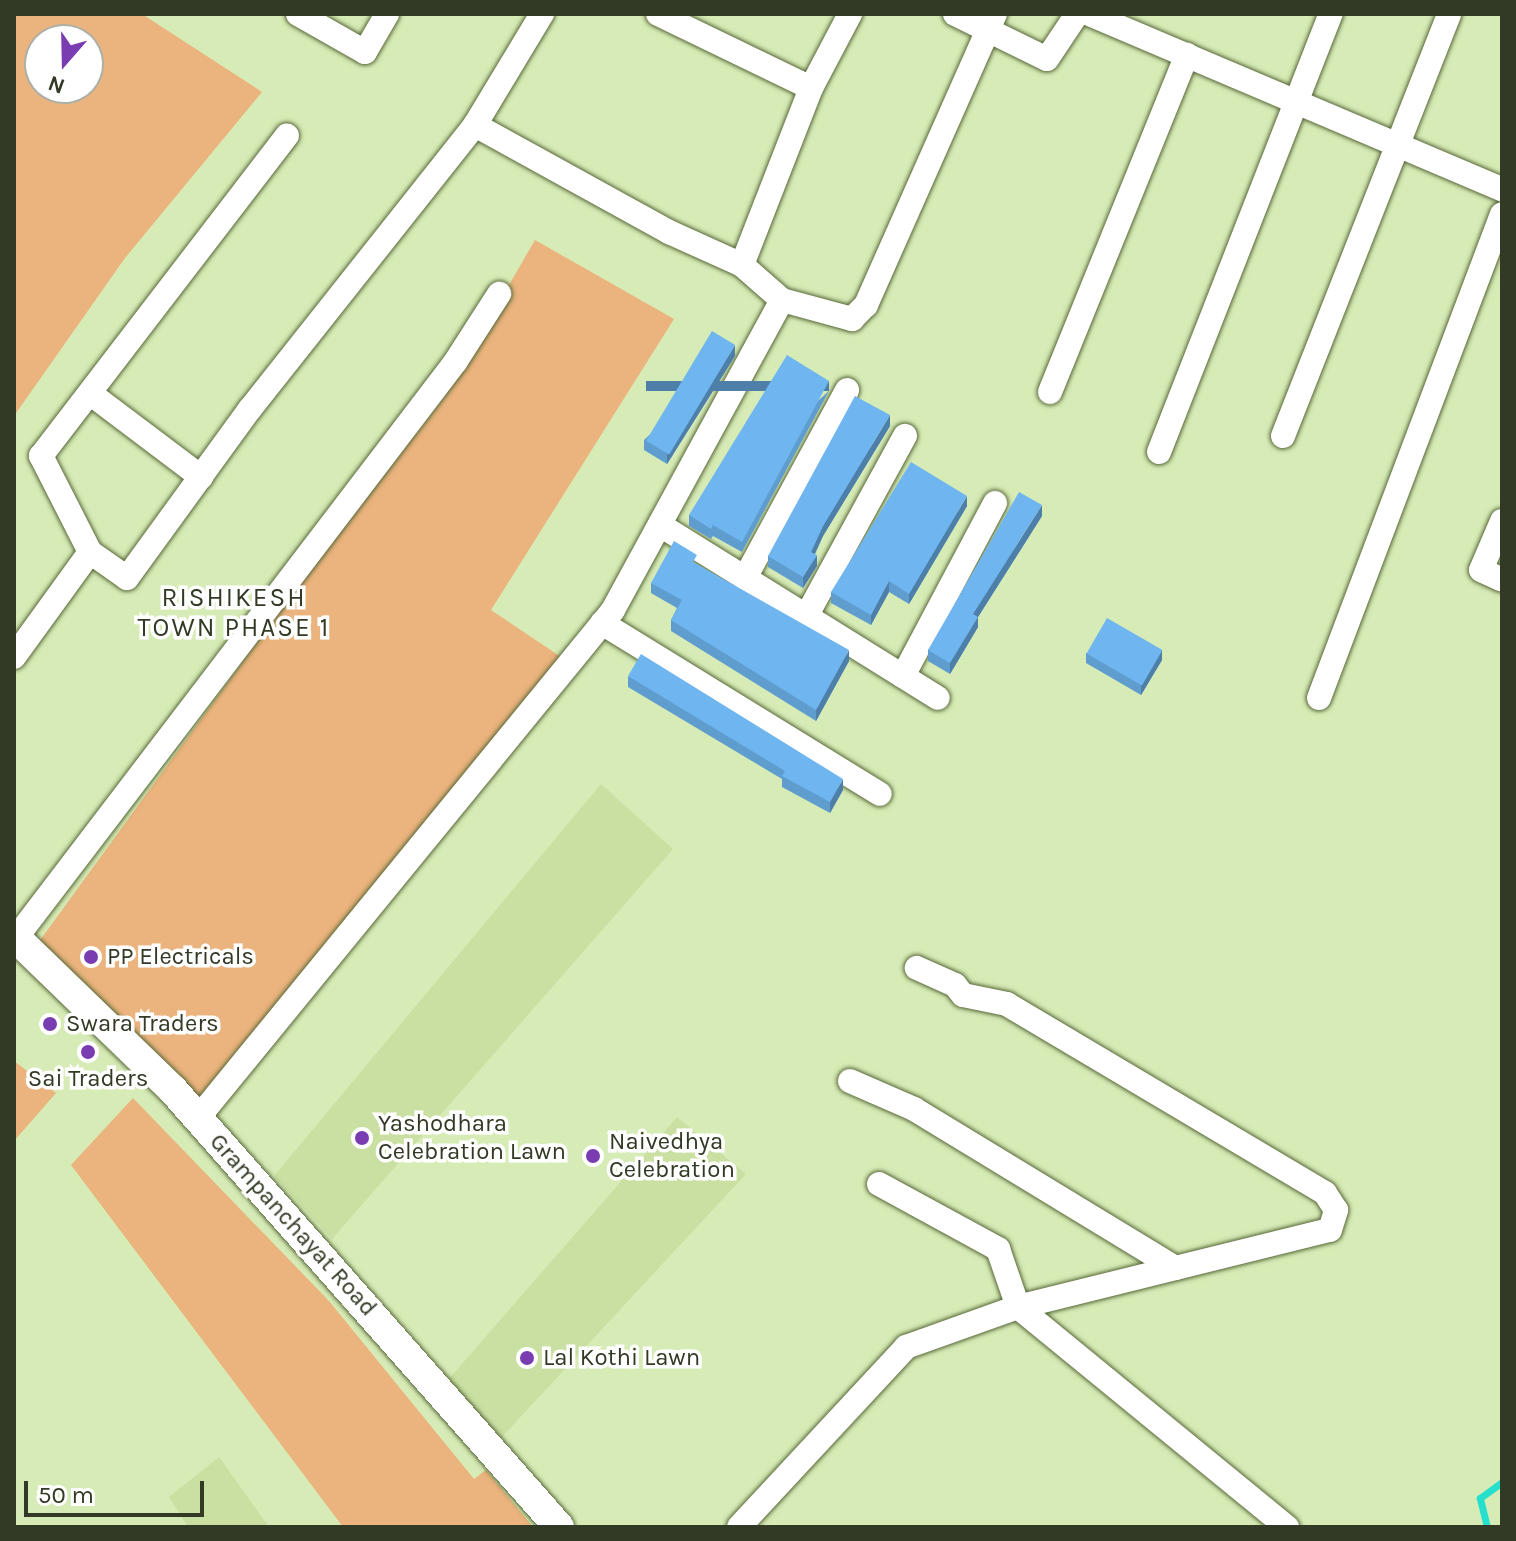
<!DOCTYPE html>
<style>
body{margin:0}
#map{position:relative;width:1516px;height:1541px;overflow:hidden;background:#d7ebb6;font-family:Karla,sans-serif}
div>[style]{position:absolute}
.built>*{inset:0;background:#cae0a3}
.green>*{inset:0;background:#ebb37d}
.stream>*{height:7px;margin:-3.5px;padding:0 3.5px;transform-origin:3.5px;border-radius:3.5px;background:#27dfcd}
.roads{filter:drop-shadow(0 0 2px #576838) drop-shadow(0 0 2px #576838)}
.minor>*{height:24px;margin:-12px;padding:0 12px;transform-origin:12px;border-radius:12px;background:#fff}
.tertiary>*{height:30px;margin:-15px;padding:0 15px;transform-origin:15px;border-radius:15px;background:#fff}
.wall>*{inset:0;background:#5f9dce}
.shaded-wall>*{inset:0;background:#4e7fa8;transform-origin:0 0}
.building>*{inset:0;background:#6fb6f0;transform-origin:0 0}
.dots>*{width:22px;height:22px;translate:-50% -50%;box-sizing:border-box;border:4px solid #fff;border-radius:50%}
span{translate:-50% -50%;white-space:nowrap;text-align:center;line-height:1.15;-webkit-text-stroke:7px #fff;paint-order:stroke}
.poi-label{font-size:24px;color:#323924}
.left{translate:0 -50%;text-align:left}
.street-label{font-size:24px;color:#323924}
.neighbourhood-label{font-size:26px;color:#323924;letter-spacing:2px}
.frame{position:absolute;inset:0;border:16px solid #323924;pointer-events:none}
.north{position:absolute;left:24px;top:24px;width:80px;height:80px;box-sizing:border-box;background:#fff;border:2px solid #adb0a7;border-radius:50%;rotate:200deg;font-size:22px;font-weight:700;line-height:32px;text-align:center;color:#323924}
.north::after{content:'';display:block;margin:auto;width:28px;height:36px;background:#793cb1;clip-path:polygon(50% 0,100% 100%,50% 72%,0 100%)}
.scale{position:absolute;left:24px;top:1481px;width:180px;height:36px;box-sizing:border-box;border:4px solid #323924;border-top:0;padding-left:10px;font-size:24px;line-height:28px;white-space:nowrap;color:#323924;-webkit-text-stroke:6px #fff;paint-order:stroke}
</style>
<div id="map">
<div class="built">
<div style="clip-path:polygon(601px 784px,673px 849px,332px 1239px,274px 1176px)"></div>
<div style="clip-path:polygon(677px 1117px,746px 1174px,500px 1439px,448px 1380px)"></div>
<div style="clip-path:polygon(219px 1457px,269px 1527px,188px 1527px,169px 1497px)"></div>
</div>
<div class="green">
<div style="clip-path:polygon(evenodd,14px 14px,142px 14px,262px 92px,125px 258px,14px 416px,14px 14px,40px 40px,88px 40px,88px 88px,40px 88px,40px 40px)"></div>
<div style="clip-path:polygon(535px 240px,674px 319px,491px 610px,561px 657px,199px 1107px,38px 943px,303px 579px,443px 399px)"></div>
<div style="clip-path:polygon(14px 1061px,56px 1093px,14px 1141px)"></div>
<div style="clip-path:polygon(133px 1098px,329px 1301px,474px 1479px,486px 1470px,533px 1527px,343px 1527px,71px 1165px)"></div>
</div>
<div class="stream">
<div style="left:1487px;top:1527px;width:30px;rotate:-104deg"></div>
<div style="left:1480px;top:1498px;width:27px;rotate:-36deg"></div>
</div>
<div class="roads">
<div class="minor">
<div style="left:298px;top:14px;width:77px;rotate:29.6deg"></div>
<div style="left:365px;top:52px;width:44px;rotate:-59.9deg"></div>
<div style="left:658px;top:14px;width:170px;rotate:25.8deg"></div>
<div style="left:955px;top:14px;width:102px;rotate:26.1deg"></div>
<div style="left:1047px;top:59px;width:54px;rotate:-56.3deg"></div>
<div style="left:1089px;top:14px;width:449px;rotate:23deg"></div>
<div style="left:475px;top:125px;width:222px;rotate:28.9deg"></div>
<div style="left:669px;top:232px;width:80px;rotate:24.3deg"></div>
<div style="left:742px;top:265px;width:53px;rotate:41.2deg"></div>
<div style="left:782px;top:300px;width:73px;rotate:15.2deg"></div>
<div style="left:852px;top:319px;width:20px;rotate:-45deg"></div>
<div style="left:866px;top:305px;width:318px;rotate:-66.1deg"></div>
<div style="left:742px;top:265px;width:190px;rotate:-68.7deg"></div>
<div style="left:811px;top:88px;width:84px;rotate:-62.2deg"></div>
<div style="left:1050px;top:392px;width:364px;rotate:-67.9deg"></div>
<div style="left:91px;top:394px;width:138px;rotate:37deg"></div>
<div style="left:1283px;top:436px;width:453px;rotate:-68.5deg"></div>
<div style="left:1159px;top:452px;width:471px;rotate:-68.6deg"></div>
<div style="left:1502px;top:521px;width:53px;rotate:113.2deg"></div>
<div style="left:1481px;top:570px;width:23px;rotate:25deg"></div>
<div style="left:660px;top:525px;width:327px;rotate:31.9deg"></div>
<div style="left:90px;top:552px;width:108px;rotate:-117deg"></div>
<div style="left:41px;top:456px;width:404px;rotate:-52.5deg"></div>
<div style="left:745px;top:578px;width:214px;rotate:-61.5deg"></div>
<div style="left:808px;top:613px;width:202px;rotate:-61.3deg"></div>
<div style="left:602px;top:623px;width:326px;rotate:31.6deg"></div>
<div style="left:14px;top:657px;width:130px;rotate:-54.1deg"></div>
<div style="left:90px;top:552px;width:45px;rotate:35.1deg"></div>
<div style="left:127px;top:578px;width:209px;rotate:-54deg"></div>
<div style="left:250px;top:409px;width:362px;rotate:-51.6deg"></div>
<div style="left:475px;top:125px;width:130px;rotate:-58.9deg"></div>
<div style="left:903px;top:676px;width:196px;rotate:-62deg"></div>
<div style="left:1319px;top:698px;width:517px;rotate:-69.29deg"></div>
<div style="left:16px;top:938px;width:726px;rotate:-52.67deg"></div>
<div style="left:456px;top:361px;width:80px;rotate:-57.3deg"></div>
<div style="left:850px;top:1081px;width:70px;rotate:23.6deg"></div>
<div style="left:914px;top:1109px;width:306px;rotate:31.3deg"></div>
<div style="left:198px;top:1118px;width:656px;rotate:-50.75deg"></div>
<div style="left:613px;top:610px;width:353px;rotate:-61.4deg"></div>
<div style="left:879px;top:1184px;width:136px;rotate:28.6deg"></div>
<div style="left:998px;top:1249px;width:61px;rotate:71deg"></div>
<div style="left:1018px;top:1307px;width:348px;rotate:39.3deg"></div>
<div style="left:739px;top:1527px;width:246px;rotate:-47.1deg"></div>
<div style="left:906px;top:1347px;width:119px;rotate:-19.7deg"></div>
<div style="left:1018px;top:1307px;width:321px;rotate:-13.9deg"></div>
<div style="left:1330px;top:1230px;width:21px;rotate:-73deg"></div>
<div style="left:1336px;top:1210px;width:20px;rotate:-123deg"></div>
<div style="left:1325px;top:1193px;width:370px;rotate:-149.3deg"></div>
<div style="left:1007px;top:1004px;width:45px;rotate:-168.4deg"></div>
<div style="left:963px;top:995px;width:13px;rotate:-129deg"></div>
<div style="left:955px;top:985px;width:42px;rotate:-155.9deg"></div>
</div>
<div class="tertiary">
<div style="left:14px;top:936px;width:221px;rotate:44.1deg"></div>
<div style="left:173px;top:1090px;width:583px;rotate:48.55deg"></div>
</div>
</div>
<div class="wall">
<div style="clip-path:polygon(735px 356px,667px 464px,644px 450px,644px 440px)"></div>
<div style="clip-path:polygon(829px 391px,742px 552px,713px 536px,711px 539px,689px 526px,689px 515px)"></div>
<div style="clip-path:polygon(890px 426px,823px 536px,815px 554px,817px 566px,803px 588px,768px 567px,768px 556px)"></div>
<div style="clip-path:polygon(967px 506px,909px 604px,889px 592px,871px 625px,831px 603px,831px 592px)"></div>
<div style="clip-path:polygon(1042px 516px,978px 617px,978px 627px,950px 674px,928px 661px,928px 650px)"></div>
<div style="clip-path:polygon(697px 564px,849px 661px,816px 721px,671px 631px,671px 620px,677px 608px,651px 593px,651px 583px)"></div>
<div style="clip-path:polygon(1086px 653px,1162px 660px,1141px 695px,1086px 663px)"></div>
<div style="clip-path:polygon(628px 676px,843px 790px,830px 813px,782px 787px,782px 779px,628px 687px)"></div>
</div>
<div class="shaded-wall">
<div style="clip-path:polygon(735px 345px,735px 356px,667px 464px,667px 454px)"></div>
<div style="left:829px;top:381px;width:10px;height:183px;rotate:90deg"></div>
<div style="clip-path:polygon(890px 415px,890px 426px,823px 536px,811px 562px,811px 552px,823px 526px)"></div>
<div style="clip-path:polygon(967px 496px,967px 506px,909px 604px,909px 594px)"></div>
<div style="clip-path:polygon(1042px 505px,1042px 516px,978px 617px,978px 627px,950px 674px,950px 663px,973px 614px)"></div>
<div style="clip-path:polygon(817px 555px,817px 566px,803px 588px,803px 577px)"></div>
<div style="clip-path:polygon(889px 581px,889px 592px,871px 625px,871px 615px)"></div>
<div style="clip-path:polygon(849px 650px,849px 661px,816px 721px,816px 710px)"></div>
<div style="clip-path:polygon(1162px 650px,1162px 660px,1141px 695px,1141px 684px)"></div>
<div style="clip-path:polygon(843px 779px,843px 790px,830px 813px,830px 802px)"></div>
</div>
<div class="building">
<div style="left:712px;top:331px;width:27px;height:128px;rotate:31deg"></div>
<div style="clip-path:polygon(787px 355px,829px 381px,742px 542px,713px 525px,711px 529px,689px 515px)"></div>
<div style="clip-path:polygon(855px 396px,890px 415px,823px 526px,811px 552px,817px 555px,803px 577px,768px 556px)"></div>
<div style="clip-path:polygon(911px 462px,967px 496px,909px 594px,889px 581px,871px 615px,831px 592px)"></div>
<div style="clip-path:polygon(1019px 492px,1042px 505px,973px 614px,978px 617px,950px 663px,928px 650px)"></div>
<div style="clip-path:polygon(674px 541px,697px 555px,693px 562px,849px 650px,816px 710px,671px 620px,682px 600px,651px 583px)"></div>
<div style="left:1107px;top:618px;width:64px;height:41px;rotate:30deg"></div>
<div style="clip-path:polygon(641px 654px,843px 779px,830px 802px,782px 776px,785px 771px,628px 676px)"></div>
</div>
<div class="dots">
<div style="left:91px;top:957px;background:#793cb1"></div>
<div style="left:50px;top:1024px;background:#793cb1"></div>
<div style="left:88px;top:1052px;background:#793cb1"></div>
<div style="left:362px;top:1138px;background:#793cb1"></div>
<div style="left:593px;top:1156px;background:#793cb1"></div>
<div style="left:527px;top:1358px;background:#793cb1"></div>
</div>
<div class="poi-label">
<span class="left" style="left:107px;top:957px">PP Electricals</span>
<span class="left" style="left:66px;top:1024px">Swara Traders</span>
<span style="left:88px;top:1079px">Sai Traders</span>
<span class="left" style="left:378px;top:1138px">Yashodhara<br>Celebration Lawn</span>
<span class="left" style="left:609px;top:1156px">Naivedhya<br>Celebration</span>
<span class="left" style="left:543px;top:1358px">Lal Kothi Lawn</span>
</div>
<div class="street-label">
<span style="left:293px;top:1225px;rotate:48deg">Grampanchayat Road</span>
</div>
<div class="neighbourhood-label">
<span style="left:234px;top:613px">RISHIKESH<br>TOWN PHASE 1</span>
</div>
<div class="frame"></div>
<div class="north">N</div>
<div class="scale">50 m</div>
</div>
